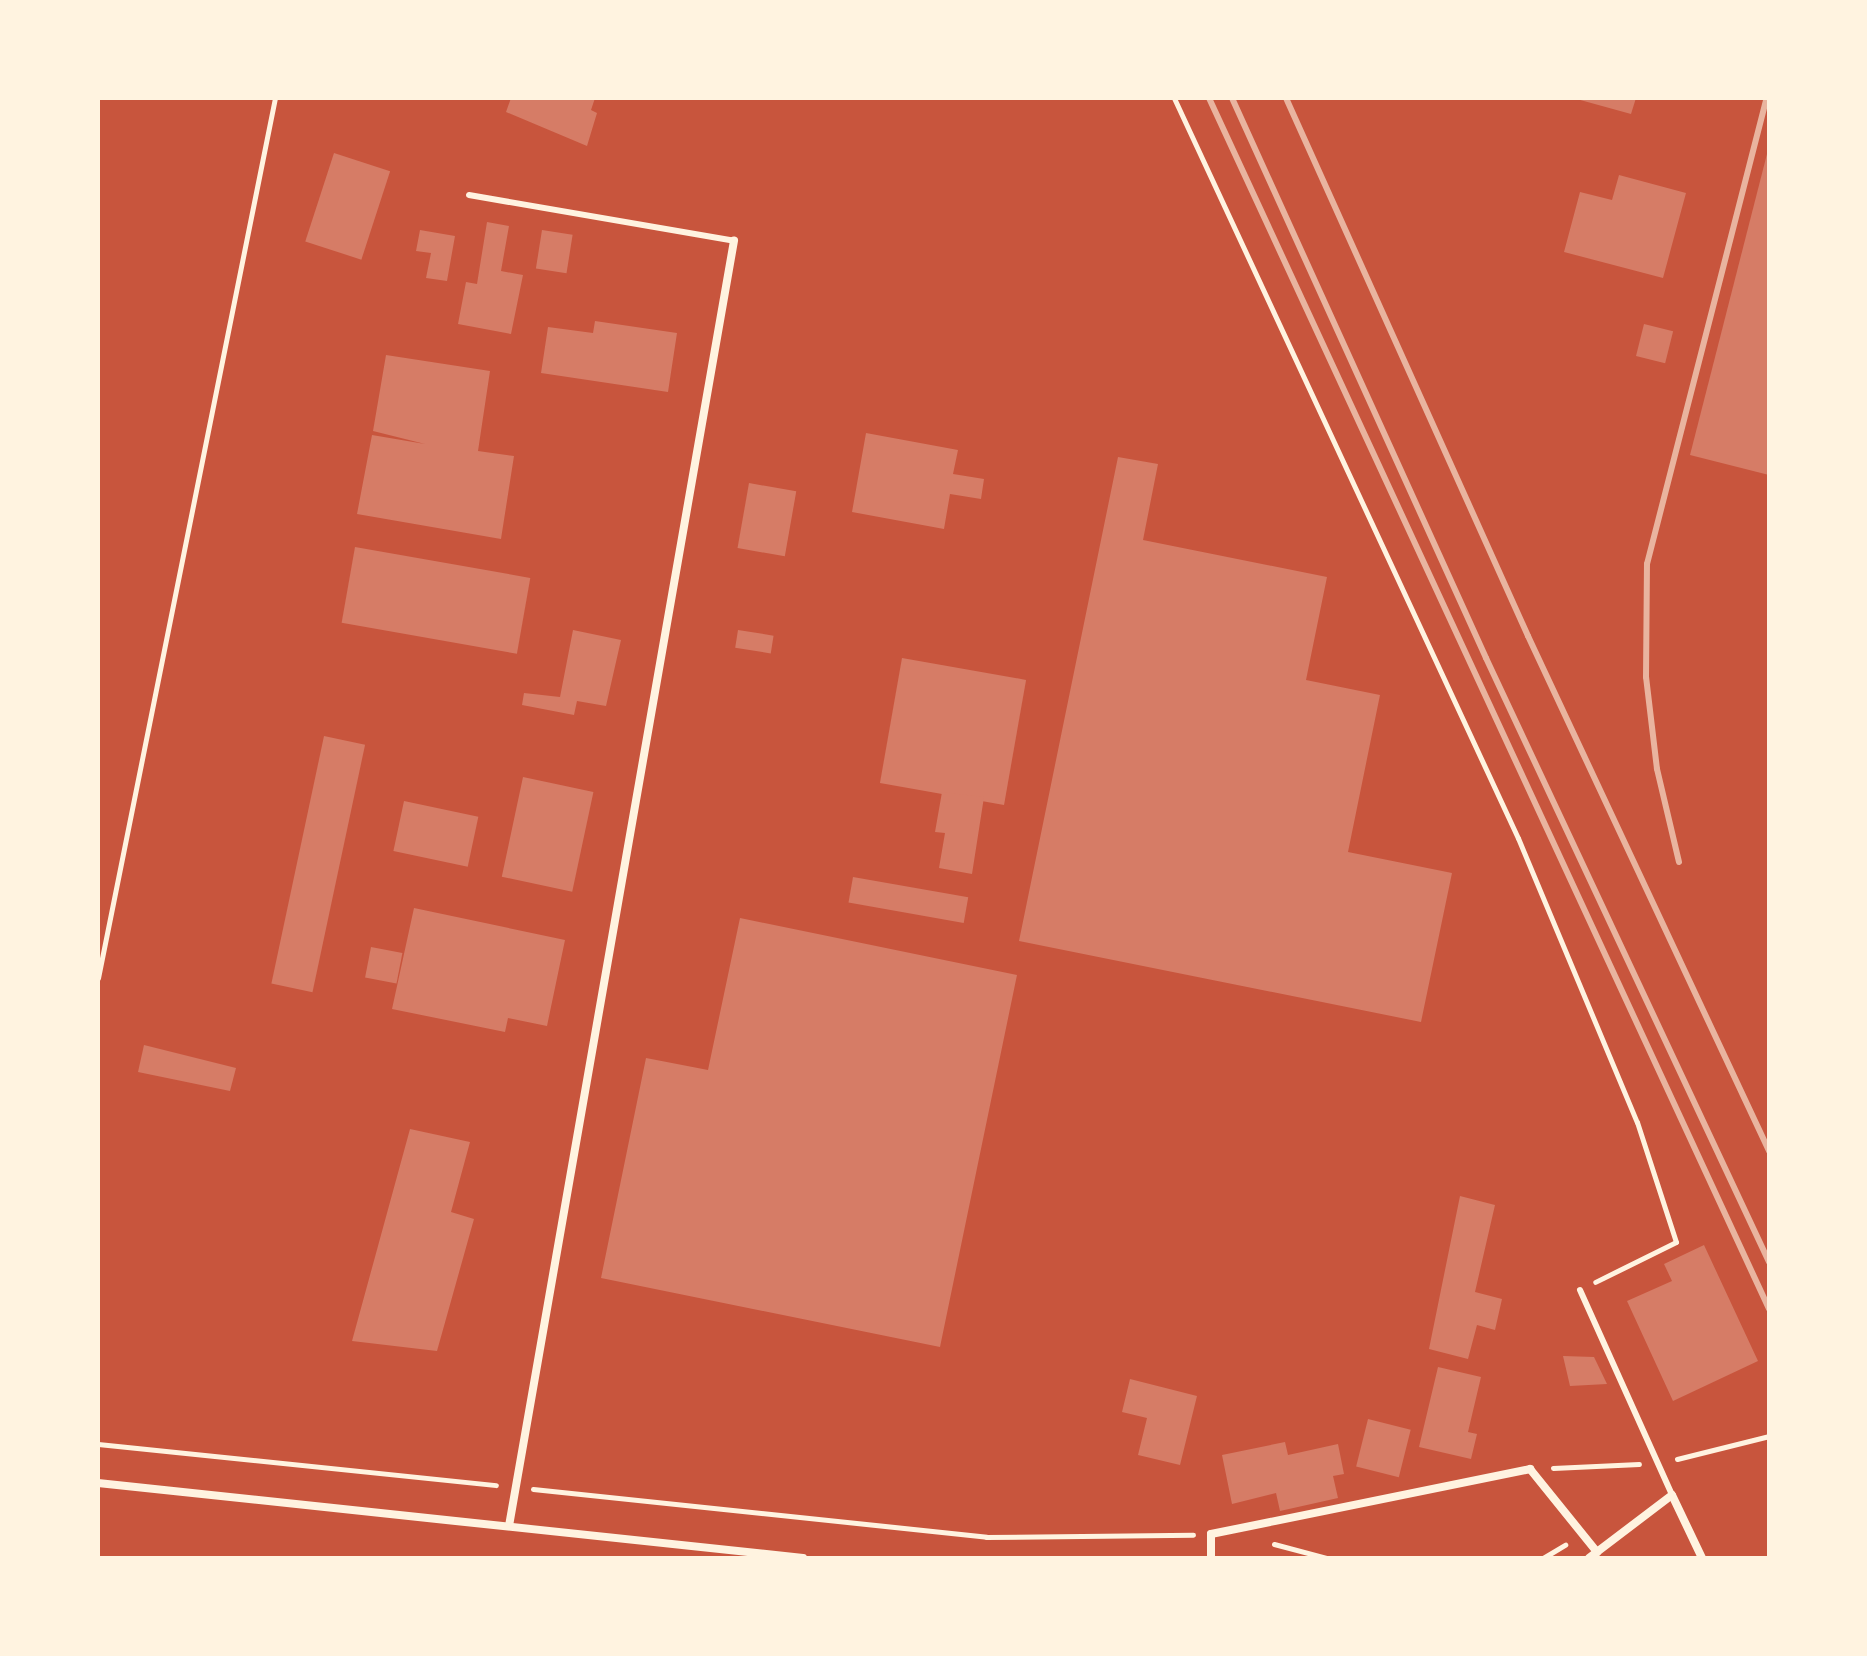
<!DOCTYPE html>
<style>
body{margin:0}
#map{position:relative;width:1867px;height:1656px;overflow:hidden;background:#c8553d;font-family:"Playfair Display",serif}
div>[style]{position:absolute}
.building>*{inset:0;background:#d67c66;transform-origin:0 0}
.path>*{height:5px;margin:-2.5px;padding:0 2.5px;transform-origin:2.5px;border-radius:2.5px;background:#fff3e0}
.service>*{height:6px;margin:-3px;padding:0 3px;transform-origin:3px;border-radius:3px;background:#fff3e0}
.minor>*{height:8px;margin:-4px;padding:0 4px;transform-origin:4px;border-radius:4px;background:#fff3e0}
.rail>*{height:6px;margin:-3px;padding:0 3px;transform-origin:3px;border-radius:3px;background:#e9b49f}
span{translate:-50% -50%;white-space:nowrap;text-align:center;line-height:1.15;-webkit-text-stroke:6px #fff3e0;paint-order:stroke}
.frame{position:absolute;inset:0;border:100px solid #fff3e0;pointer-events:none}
</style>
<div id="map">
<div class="building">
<div style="clip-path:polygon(511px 98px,595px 98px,591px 110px,597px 113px,587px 146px,506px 112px)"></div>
<div style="clip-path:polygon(1573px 98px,1636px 98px,1631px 114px)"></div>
<div style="clip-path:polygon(1768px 150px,1769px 150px,1769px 475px,1690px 455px)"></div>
<div style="left:334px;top:153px;width:59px;height:93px;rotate:18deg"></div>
<div style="clip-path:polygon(1619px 175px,1686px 193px,1663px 278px,1564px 252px,1580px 192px,1612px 200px)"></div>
<div style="clip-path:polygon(487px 222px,509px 226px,501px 271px,523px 275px,511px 334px,458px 324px,466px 282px,477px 284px)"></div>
<div style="clip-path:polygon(420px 230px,455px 236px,447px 281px,426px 278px,431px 253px,416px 251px)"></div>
<div style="left:542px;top:230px;width:31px;height:39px;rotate:9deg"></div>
<div style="clip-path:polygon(595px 321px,677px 333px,668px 392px,541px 373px,548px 327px,593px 333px)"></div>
<div style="left:1644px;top:324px;width:30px;height:33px;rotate:14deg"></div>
<div style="clip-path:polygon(386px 355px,490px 371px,478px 451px,514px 456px,501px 539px,357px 514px,372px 435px,425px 444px,373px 431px)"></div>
<div style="clip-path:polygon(866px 433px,958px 450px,953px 474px,984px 479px,981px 499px,950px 494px,944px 529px,852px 512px)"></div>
<div style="clip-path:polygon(1118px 457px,1158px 464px,1143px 540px,1327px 577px,1306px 680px,1380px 695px,1348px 852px,1452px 873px,1421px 1022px,1019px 941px)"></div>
<div style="left:749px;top:483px;width:48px;height:66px;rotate:10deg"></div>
<div style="left:355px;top:547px;width:178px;height:77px;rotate:10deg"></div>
<div style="clip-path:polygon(573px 630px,621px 640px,606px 706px,577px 701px,574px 715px,522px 705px,524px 693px,560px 697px)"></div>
<div style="left:738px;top:630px;width:36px;height:18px;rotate:9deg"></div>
<div style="left:902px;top:658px;width:126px;height:127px;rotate:10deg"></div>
<div style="left:324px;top:736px;width:42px;height:253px;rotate:12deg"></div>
<div style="left:523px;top:777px;width:72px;height:102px;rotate:12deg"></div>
<div style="clip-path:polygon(942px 792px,984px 797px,972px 874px,939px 868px,945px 833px,935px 832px)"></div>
<div style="left:404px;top:801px;width:76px;height:51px;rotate:12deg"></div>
<div style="left:853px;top:877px;width:117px;height:26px;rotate:10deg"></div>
<div style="clip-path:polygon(414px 908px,565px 940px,547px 1026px,508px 1018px,505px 1032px,392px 1009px)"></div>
<div style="clip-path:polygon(740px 918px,1017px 975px,940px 1347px,601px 1278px,646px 1058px,708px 1070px)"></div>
<div style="left:371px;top:947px;width:32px;height:31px;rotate:11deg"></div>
<div style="clip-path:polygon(144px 1045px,236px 1068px,230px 1091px,138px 1072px)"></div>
<div style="clip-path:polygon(410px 1129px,470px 1142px,451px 1212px,474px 1219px,437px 1351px,352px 1341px)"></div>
<div style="clip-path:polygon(1460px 1196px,1495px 1205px,1475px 1292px,1502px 1299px,1495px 1330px,1477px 1325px,1468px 1359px,1429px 1349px)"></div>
<div style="clip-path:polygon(1704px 1245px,1758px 1361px,1673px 1401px,1627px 1301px,1672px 1281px,1664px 1264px)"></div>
<div style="clip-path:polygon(1563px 1356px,1594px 1357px,1607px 1384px,1570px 1386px)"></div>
<div style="clip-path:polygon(1438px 1367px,1481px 1377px,1468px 1432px,1477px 1434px,1471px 1459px,1419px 1447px)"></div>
<div style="clip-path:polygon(1130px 1379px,1197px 1396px,1180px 1465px,1138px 1455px,1147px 1418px,1122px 1412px)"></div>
<div style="left:1368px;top:1419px;width:44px;height:49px;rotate:14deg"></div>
<div style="clip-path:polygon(1285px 1442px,1288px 1455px,1338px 1444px,1344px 1474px,1333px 1476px,1338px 1498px,1280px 1511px,1276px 1493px,1232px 1504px,1222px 1455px)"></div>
</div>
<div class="path">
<div style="left:1174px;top:98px;width:816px;rotate:65.07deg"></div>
<div style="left:1518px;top:838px;width:308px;rotate:67.3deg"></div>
<div style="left:1637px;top:1122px;width:126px;rotate:72deg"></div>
<div style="left:1676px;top:1242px;width:90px;rotate:153.7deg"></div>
<div style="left:98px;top:978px;width:898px;rotate:-78.63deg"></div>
<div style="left:98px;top:1444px;width:400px;rotate:5.9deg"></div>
<div style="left:1677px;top:1459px;width:95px;rotate:-14deg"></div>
<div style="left:1553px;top:1468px;width:86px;rotate:-2.7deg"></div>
<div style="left:533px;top:1489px;width:456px;rotate:6deg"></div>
<div style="left:986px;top:1537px;width:207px;rotate:-0.6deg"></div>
<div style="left:1274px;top:1544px;width:55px;rotate:14.8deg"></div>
<div style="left:1543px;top:1558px;width:26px;rotate:-31deg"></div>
</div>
<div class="service">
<div style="left:469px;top:195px;width:269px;rotate:9.8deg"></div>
<div style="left:1580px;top:1290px;width:225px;rotate:65.8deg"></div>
</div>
<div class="minor">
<div style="left:98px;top:1483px;width:709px;rotate:6.07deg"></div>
<div style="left:509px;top:1526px;width:1305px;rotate:-80.07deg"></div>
<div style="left:1211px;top:1558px;width:24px;rotate:-90deg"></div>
<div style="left:1211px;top:1534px;width:326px;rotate:-11.5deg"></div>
<div style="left:1530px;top:1469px;width:107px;rotate:51.1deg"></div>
<div style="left:1589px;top:1558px;width:104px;rotate:-37.2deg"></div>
<div style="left:1672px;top:1495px;width:70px;rotate:64.5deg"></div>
</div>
<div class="rail">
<div style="left:1209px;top:98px;width:1334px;rotate:65.18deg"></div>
<div style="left:1232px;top:98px;width:615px;rotate:65.6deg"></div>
<div style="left:1486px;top:658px;width:667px;rotate:64.89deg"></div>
<div style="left:1286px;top:98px;width:590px;rotate:65.78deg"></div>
<div style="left:1528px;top:636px;width:569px;rotate:64.92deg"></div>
<div style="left:1679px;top:862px;width:96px;rotate:-103.3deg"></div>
<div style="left:1657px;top:769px;width:93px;rotate:-96.8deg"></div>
<div style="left:1646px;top:677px;width:113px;rotate:-89.5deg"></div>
<div style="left:1647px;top:564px;width:481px;rotate:-75.6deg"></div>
</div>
<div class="frame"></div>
</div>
